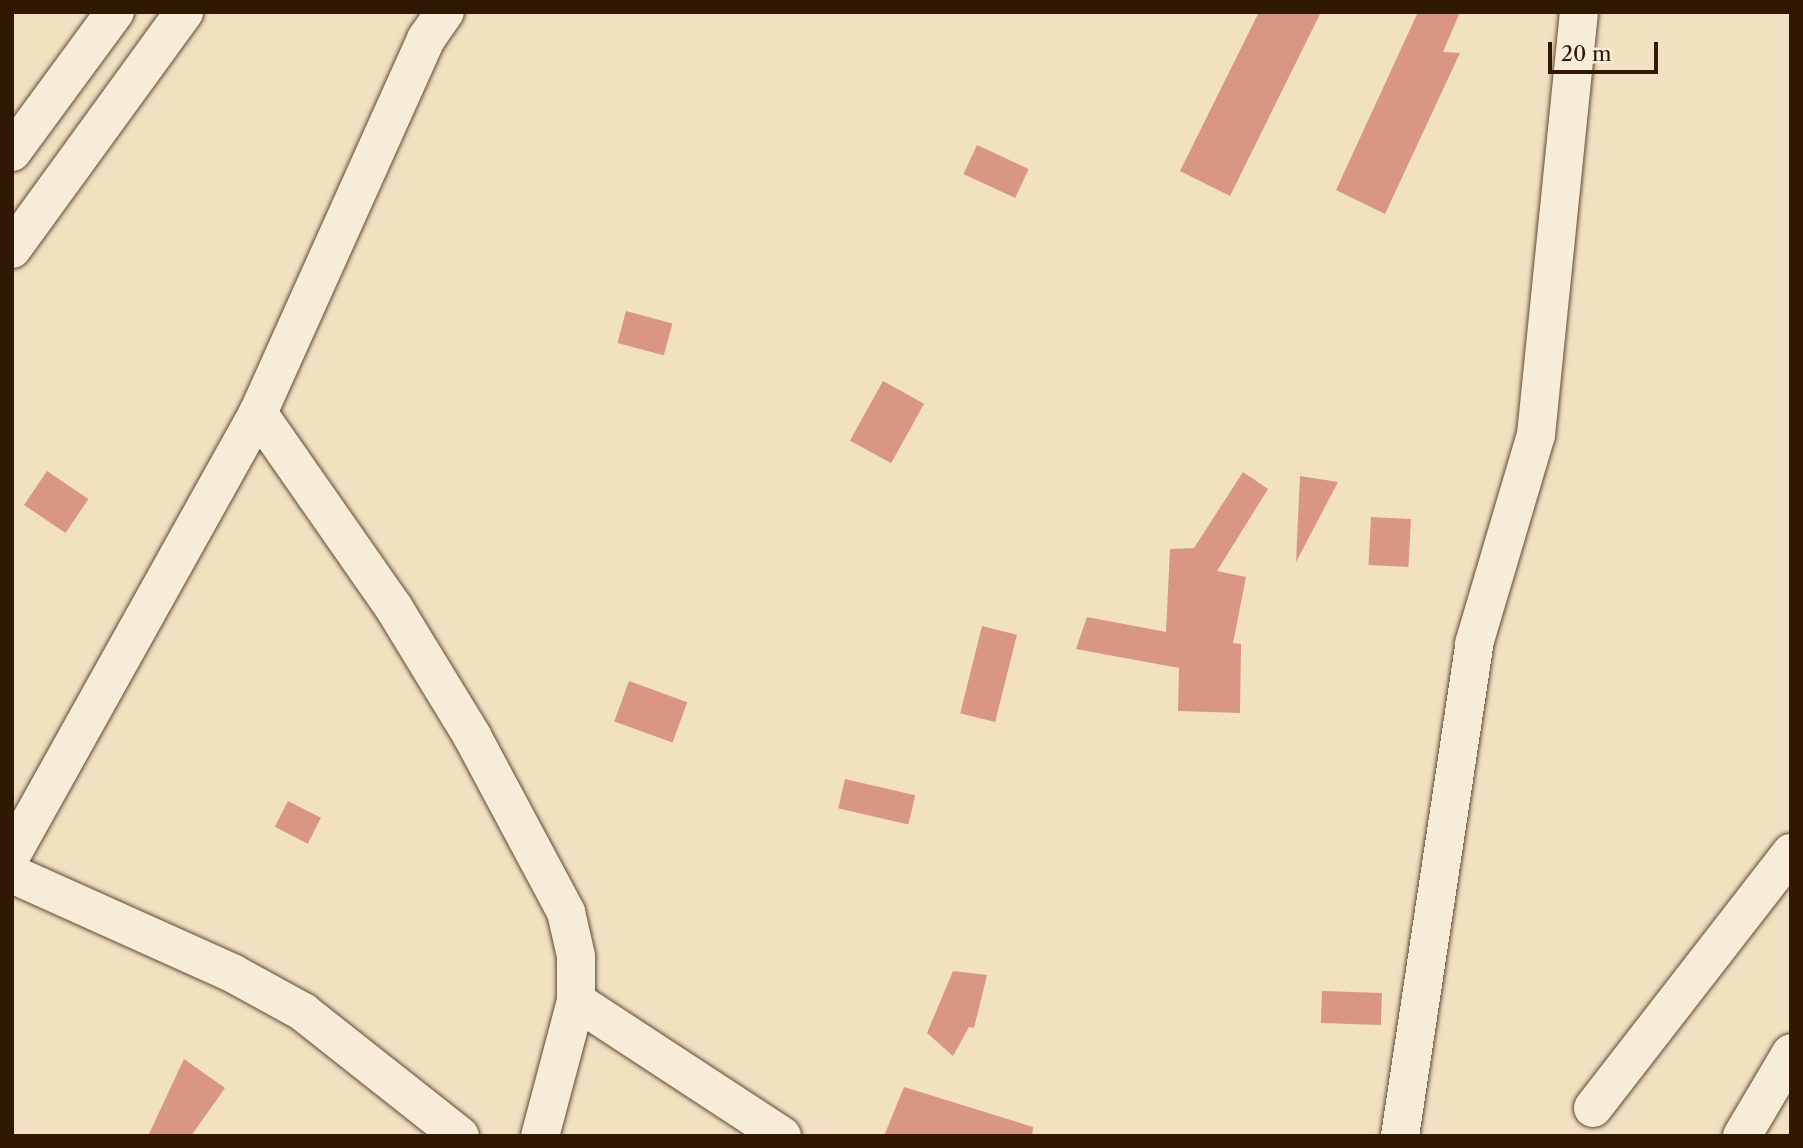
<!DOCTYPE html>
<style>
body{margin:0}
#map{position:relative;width:1803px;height:1148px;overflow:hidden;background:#f1e1c1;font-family:"Libre Caslon Text",serif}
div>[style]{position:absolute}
.building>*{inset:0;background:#d99684;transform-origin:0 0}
.roads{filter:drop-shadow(0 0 2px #614a34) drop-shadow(0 0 2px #614a34)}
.minor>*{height:38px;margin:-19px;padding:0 19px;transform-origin:19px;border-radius:19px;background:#f6ecd7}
span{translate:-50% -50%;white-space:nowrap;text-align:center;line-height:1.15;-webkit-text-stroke:5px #f6ecd7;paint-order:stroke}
.frame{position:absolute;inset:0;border:14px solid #311805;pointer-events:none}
.scale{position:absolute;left:1548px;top:42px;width:110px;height:32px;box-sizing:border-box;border:4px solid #311805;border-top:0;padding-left:9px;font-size:21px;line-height:24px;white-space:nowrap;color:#311805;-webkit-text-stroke:5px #f6ecd7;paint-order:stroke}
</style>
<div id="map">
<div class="building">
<div style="clip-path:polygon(1259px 12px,1321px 12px,1230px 196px,1180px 171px)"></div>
<div style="clip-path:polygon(1418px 12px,1460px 12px,1443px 52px,1460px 53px,1385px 214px,1336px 190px)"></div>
<div style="left:977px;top:145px;width:57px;height:32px;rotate:25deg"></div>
<div style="left:626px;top:311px;width:48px;height:33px;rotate:15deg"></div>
<div style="left:883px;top:381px;width:47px;height:68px;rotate:29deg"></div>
<div style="left:47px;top:471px;width:50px;height:41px;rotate:34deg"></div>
<div style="clip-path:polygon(1243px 472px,1268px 489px,1217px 571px,1246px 577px,1233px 643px,1241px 644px,1240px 713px,1178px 711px,1179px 668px,1076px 649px,1087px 617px,1166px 632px,1170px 549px,1194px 548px)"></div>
<div style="clip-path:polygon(1300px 476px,1338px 482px,1296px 562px)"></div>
<div style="left:1371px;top:517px;width:40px;height:48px;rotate:3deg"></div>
<div style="left:982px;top:626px;width:36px;height:90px;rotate:14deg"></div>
<div style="left:629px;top:681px;width:62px;height:43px;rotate:20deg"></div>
<div style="left:845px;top:779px;width:72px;height:30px;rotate:13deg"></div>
<div style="left:288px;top:801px;width:37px;height:29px;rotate:27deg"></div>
<div style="clip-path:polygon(953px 971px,987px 975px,974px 1028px,969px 1027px,953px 1056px,927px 1033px)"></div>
<div style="left:1322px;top:991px;width:60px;height:32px;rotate:2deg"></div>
<div style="clip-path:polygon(184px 1059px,225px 1088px,191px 1136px,148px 1136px)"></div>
<div style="clip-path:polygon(904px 1087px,1033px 1127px,1032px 1136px,884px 1136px)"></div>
</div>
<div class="roads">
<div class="minor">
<div style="left:12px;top:152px;width:174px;rotate:-53.7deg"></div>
<div style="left:12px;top:249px;width:293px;rotate:-54deg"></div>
<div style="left:258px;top:413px;width:238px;rotate:55.1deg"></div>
<div style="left:394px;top:608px;width:150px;rotate:58.6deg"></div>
<div style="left:472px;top:736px;width:200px;rotate:61.9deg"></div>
<div style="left:566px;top:912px;width:45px;rotate:77.2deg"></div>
<div style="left:576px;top:956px;width:45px;rotate:90deg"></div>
<div style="left:576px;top:1001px;width:140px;rotate:104.9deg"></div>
<div style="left:12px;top:854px;width:505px;rotate:-60.85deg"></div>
<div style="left:258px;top:413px;width:410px;rotate:-65.8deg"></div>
<div style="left:426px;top:39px;width:33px;rotate:-55deg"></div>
<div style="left:12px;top:874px;width:243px;rotate:24.2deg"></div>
<div style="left:234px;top:974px;width:79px;rotate:28.8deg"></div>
<div style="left:303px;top:1012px;width:200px;rotate:38.3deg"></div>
<div style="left:576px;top:1001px;width:246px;rotate:33.2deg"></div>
<div style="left:1593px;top:1108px;width:323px;rotate:-52.2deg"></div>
<div style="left:1400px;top:1136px;width:498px;rotate:-81.4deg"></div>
<div style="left:1474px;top:644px;width:218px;rotate:-73.5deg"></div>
<div style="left:1536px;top:435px;width:425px;rotate:-84.2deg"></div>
<div style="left:1742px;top:1136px;width:96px;rotate:-59.4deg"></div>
</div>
</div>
<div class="frame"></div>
<div class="scale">20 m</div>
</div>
